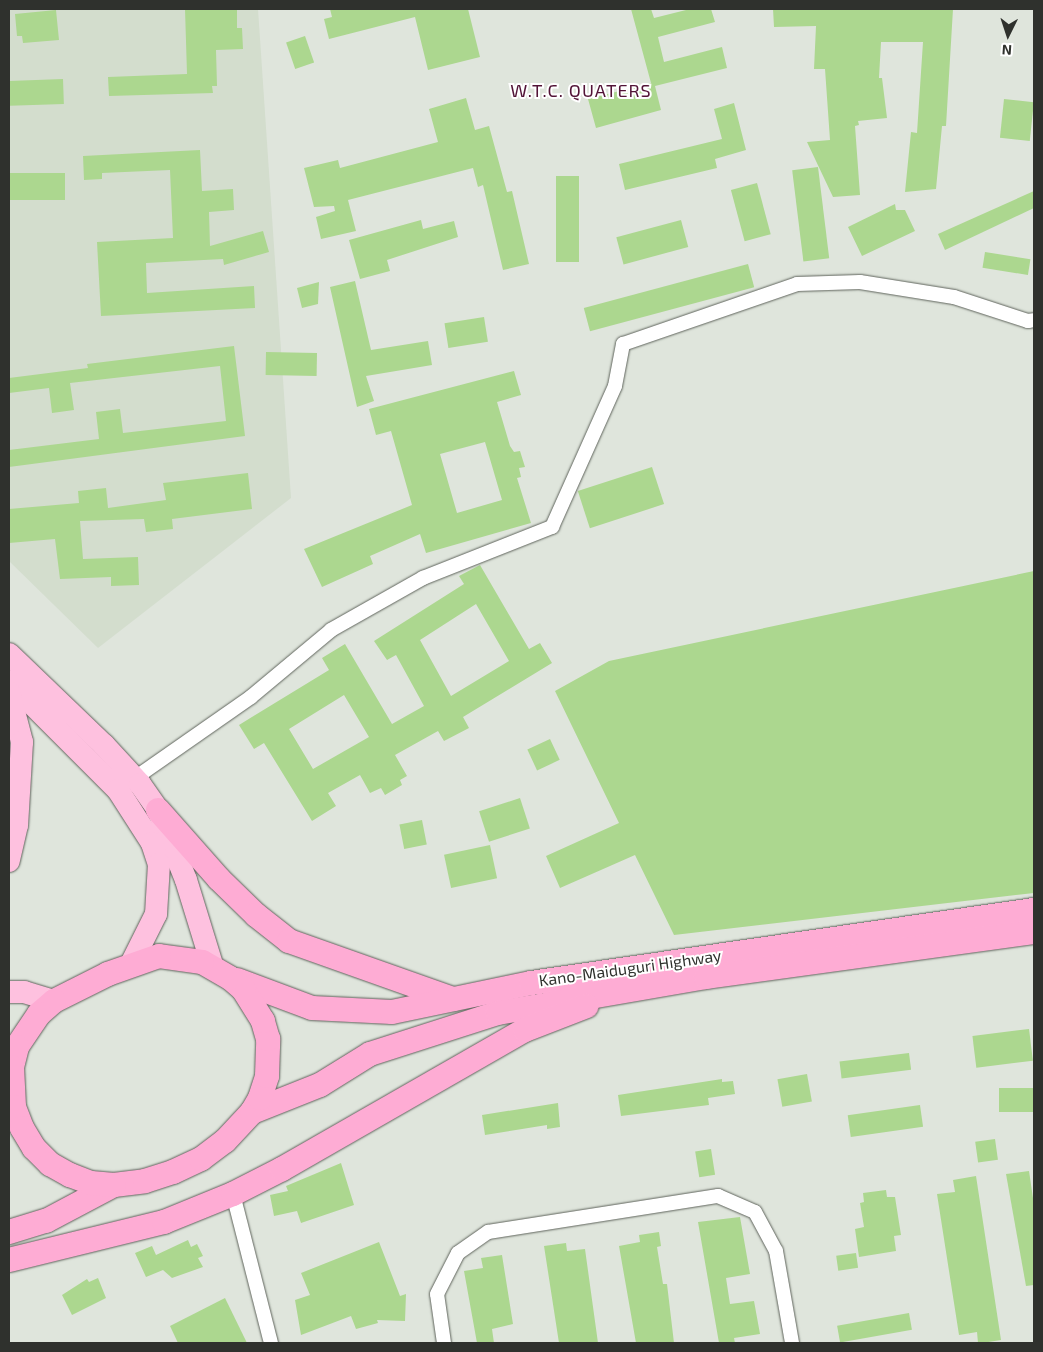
<!DOCTYPE html>
<style>
body{margin:0}
#map{position:relative;width:1043px;height:1352px;overflow:hidden;background:#dfe5dc;font-family:"Exo 2",sans-serif}
div>[style]{position:absolute}
.built>*{inset:0;background:#d3ddcd}
.building>*{inset:0;background:#acd78f;transform-origin:0 0}
.roads{filter:drop-shadow(0 0 1px #5f645c) drop-shadow(0 0 1px #5f645c)}
.minor>*{height:14px;margin:-7px;padding:0 7px;transform-origin:7px;border-radius:7px;background:#fff}
.primary>*{height:22px;margin:-11px;padding:0 11px;transform-origin:11px;border-radius:11px;background:#fec1df}
.trunk>*{height:24px;margin:-12px;padding:0 12px;transform-origin:12px;border-radius:12px;background:#feacd4}
span{translate:-50% -50%;white-space:nowrap;text-align:center;line-height:1.15;-webkit-text-stroke:4px #fff;paint-order:stroke}
.street-label{font-size:16px;color:#2f312d}
.neighbourhood-label{font-size:18px;color:#521437;letter-spacing:1px}
.frame{position:absolute;inset:0;border:10px solid #2f312d;pointer-events:none}
.north{position:absolute;left:983px;top:10px;width:50px;height:50px;-webkit-text-stroke:4px #fff;paint-order:stroke;rotate:184deg;font-size:14px;font-weight:700;line-height:20px;text-align:center;color:#2f312d}
.north::after{content:'';display:block;margin:auto;width:18px;height:22px;background:#2f312d;clip-path:polygon(50% 0,100% 100%,50% 72%,0 100%)}
</style>
<div id="map">
<div class="built">
<div style="clip-path:polygon(9px 9px,258px 9px,291px 498px,98px 648px,9px 561px)"></div>
</div>
<div class="building">
<div style="clip-path:polygon(185px 9px,237px 9px,237px 28px,242px 28px,243px 49px,216px 50px,217px 86px,212px 86px,213px 93px,109px 96px,108px 77px,187px 74px)"></div>
<div style="clip-path:polygon(330px 9px,468px 9px,480px 57px,428px 70px,415px 17px,329px 39px,324px 19px,332px 17px)"></div>
<div style="clip-path:polygon(631px 9px,651px 9px,654px 18px,690px 9px,711px 9px,715px 22px,658px 37px,664px 62px,722px 47px,727px 68px,655px 86px,661px 110px,596px 128px,588px 99px,651px 83px)"></div>
<div style="clip-path:polygon(773px 9px,953px 9px,946px 126px,942px 126px,936px 189px,905px 192px,911px 132px,917px 133px,923px 42px,881px 42px,879px 78px,882px 78px,887px 118px,858px 121px,859px 125px,855px 126px,860px 195px,833px 197px,807px 142px,830px 140px,825px 69px,814px 69px,816px 26px,774px 27px)"></div>
<div style="clip-path:polygon(56px 10px,59px 40px,23px 43px,22px 36px,17px 36px,15px 14px)"></div>
<div style="left:305px;top:36px;width:28px;height:20px;rotate:71deg"></div>
<div style="left:63px;top:79px;width:25px;height:54px;rotate:88deg"></div>
<div style="clip-path:polygon(466px 98px,475px 130px,489px 126px,507px 192px,512px 191px,529px 264px,503px 270px,483px 185px,478px 187px,473px 168px,348px 200px,356px 231px,321px 239px,316px 217px,335px 211px,334px 206px,314px 207px,304px 168px,338px 160px,340px 168px,438px 142px,429px 109px)"></div>
<div style="left:1004px;top:99px;width:30px;height:39px;rotate:6deg"></div>
<div style="clip-path:polygon(734px 103px,746px 150px,715px 159px,717px 168px,625px 190px,619px 164px,722px 139px,714px 109px)"></div>
<div style="clip-path:polygon(200px 150px,202px 191px,233px 189px,234px 210px,209px 212px,210px 246px,263px 231px,269px 252px,224px 265px,223px 259px,146px 263px,147px 293px,254px 286px,255px 308px,101px 316px,97px 242px,173px 238px,170px 170px,102px 173px,102px 179px,84px 180px,83px 156px)"></div>
<div style="left:818px;top:167px;width:92px;height:26px;rotate:83deg"></div>
<div style="left:9px;top:173px;width:56px;height:27px"></div>
<div style="left:556px;top:176px;width:23px;height:86px"></div>
<div style="left:757px;top:183px;width:53px;height:27px;rotate:75deg"></div>
<div style="clip-path:polygon(1034px 191px,1034px 208px,945px 250px,938px 234px)"></div>
<div style="clip-path:polygon(895px 204px,896px 210px,905px 210px,915px 231px,862px 256px,848px 227px)"></div>
<div style="clip-path:polygon(421px 220px,423px 229px,454px 221px,458px 237px,387px 260px,390px 271px,360px 279px,349px 240px)"></div>
<div style="left:681px;top:220px;width:28px;height:67px;rotate:75deg"></div>
<div style="left:985px;top:252px;width:46px;height:16px;rotate:9deg"></div>
<div style="left:748px;top:264px;width:24px;height:170px;rotate:75deg"></div>
<div style="clip-path:polygon(355px 281px,371px 350px,428px 341px,432px 365px,366px 376px,374px 401px,357px 407px,330px 287px)"></div>
<div style="clip-path:polygon(319px 282px,318px 304px,302px 308px,297px 288px)"></div>
<div style="left:484px;top:317px;width:25px;height:40px;rotate:81deg"></div>
<div style="clip-path:polygon(234px 346px,245px 436px,9px 467px,9px 450px,99px 439px,96px 412px,120px 409px,123px 433px,226px 421px,220px 366px,70px 383px,74px 410px,52px 413px,49px 388px,9px 393px,9px 378px,88px 368px,87px 364px)"></div>
<div style="left:266px;top:352px;width:51px;height:23px;rotate:1deg"></div>
<div style="clip-path:polygon(evenodd,514px 371px,521px 395px,497px 402px,510px 446px,514px 452px,520px 451px,525px 467px,519px 468px,521px 477px,517px 478px,531px 523px,426px 553px,420px 534px,370px 556px,373px 564px,322px 587px,304px 549px,412px 505px,391px 431px,376px 435px,369px 409px,514px 371px,485px 442px,502px 500px,457px 513px,440px 454px,485px 442px)"></div>
<div style="left:652px;top:467px;width:39px;height:78px;rotate:72deg"></div>
<div style="clip-path:polygon(248px 473px,252px 509px,172px 519px,173px 529px,146px 532px,144px 519px,80px 521px,83px 559px,138px 557px,139px 585px,111px 586px,111px 577px,60px 579px,55px 539px,9px 543px,9px 509px,79px 503px,78px 491px,106px 488px,108px 508px,166px 500px,163px 483px)"></div>
<div style="clip-path:polygon(evenodd,480px 565px,529px 649px,540px 643px,552px 663px,463px 717px,469px 728px,444px 741px,438px 731px,395px 755px,407px 776px,400px 780px,402px 785px,385px 795px,381px 788px,370px 793px,360px 775px,328px 793px,336px 806px,312px 821px,264px 743px,254px 749px,239px 725px,329px 670px,322px 658px,345px 644px,392px 724px,424px 706px,396px 655px,387px 660px,374px 641px,464px 584px,459px 576px,480px 565px,476px 604px,509px 661px,451px 696px,420px 640px,476px 604px,480px 565px,344px 695px,369px 737px,313px 769px,289px 729px,344px 695px)"></div>
<div style="clip-path:polygon(1034px 571px,1034px 893px,674px 935px,635px 855px,560px 888px,546px 856px,619px 823px,555px 691px,609px 661px)"></div>
<div style="left:550px;top:739px;width:23px;height:25px;rotate:65deg"></div>
<div style="left:520px;top:798px;width:32px;height:43px;rotate:72deg"></div>
<div style="left:422px;top:820px;width:25px;height:23px;rotate:79deg"></div>
<div style="left:490px;top:845px;width:34px;height:47px;rotate:78deg"></div>
<div style="left:1029px;top:1029px;width:32px;height:57px;rotate:83deg"></div>
<div style="left:909px;top:1053px;width:17px;height:70px;rotate:83deg"></div>
<div style="left:807px;top:1074px;width:28px;height:30px;rotate:80deg"></div>
<div style="clip-path:polygon(722px 1079px,722px 1082px,733px 1081px,735px 1094px,708px 1098px,709px 1105px,621px 1116px,618px 1095px)"></div>
<div style="left:1034px;top:1088px;width:24px;height:35px;rotate:90deg"></div>
<div style="clip-path:polygon(558px 1103px,560px 1127px,547px 1129px,547px 1125px,485px 1135px,482px 1115px)"></div>
<div style="left:920px;top:1105px;width:22px;height:73px;rotate:82deg"></div>
<div style="left:995px;top:1139px;width:21px;height:20px;rotate:82deg"></div>
<div style="left:711px;top:1149px;width:26px;height:16px;rotate:81deg"></div>
<div style="clip-path:polygon(341px 1163px,354px 1205px,301px 1223px,297px 1211px,274px 1216px,270px 1195px,288px 1191px,286px 1186px)"></div>
<div style="clip-path:polygon(1029px 1171px,1034px 1205px,1034px 1285px,1026px 1286px,1006px 1174px)"></div>
<div style="clip-path:polygon(976px 1176px,1001px 1340px,982px 1343px,978px 1343px,977px 1332px,959px 1335px,937px 1194px,955px 1192px,953px 1180px)"></div>
<div style="clip-path:polygon(886px 1190px,887px 1197px,895px 1197px,901px 1235px,894px 1236px,896px 1251px,859px 1257px,855px 1229px,864px 1227px,860px 1203px,864px 1202px,863px 1193px)"></div>
<div style="clip-path:polygon(740px 1217px,750px 1274px,726px 1278px,730px 1304px,754px 1301px,760px 1334px,734px 1338px,735px 1343px,719px 1343px,698px 1222px)"></div>
<div style="clip-path:polygon(659px 1232px,661px 1246px,657px 1247px,663px 1284px,667px 1284px,674px 1343px,636px 1343px,619px 1246px,640px 1242px,639px 1235px)"></div>
<div style="clip-path:polygon(188px 1240px,191px 1247px,197px 1244px,203px 1256px,198px 1258px,203px 1267px,172px 1278px,163px 1270px,146px 1277px,135px 1253px,152px 1246px,156px 1255px)"></div>
<div style="clip-path:polygon(379px 1242px,400px 1296px,406px 1294px,405px 1321px,377px 1320px,378px 1323px,356px 1329px,351px 1316px,301px 1335px,295px 1300px,310px 1295px,301px 1273px)"></div>
<div style="clip-path:polygon(566px 1243px,567px 1251px,585px 1249px,598px 1343px,559px 1343px,544px 1246px)"></div>
<div style="left:856px;top:1253px;width:15px;height:20px;rotate:82deg"></div>
<div style="clip-path:polygon(502px 1255px,513px 1324px,492px 1329px,494px 1343px,477px 1343px,464px 1271px,483px 1268px,481px 1258px)"></div>
<div style="clip-path:polygon(98px 1278px,106px 1298px,72px 1315px,62px 1295px,87px 1279px,89px 1282px)"></div>
<div style="clip-path:polygon(225px 1298px,247px 1343px,178px 1343px,170px 1326px)"></div>
<div style="left:909px;top:1313px;width:17px;height:73px;rotate:80deg"></div>
</div>
<div class="roads">
<div class="minor">
<div style="left:135px;top:778px;width:141px;rotate:-34.9deg"></div>
<div style="left:251px;top:697px;width:104px;rotate:-39.9deg"></div>
<div style="left:331px;top:630px;width:106px;rotate:-29.5deg"></div>
<div style="left:423px;top:578px;width:139px;rotate:-21.6deg"></div>
<div style="left:552px;top:527px;width:154px;rotate:-65.9deg"></div>
<div style="left:615px;top:386px;width:43px;rotate:-79.2deg"></div>
<div style="left:623px;top:344px;width:184px;rotate:-19deg"></div>
<div style="left:797px;top:284px;width:63px;rotate:-1.8deg"></div>
<div style="left:860px;top:282px;width:95px;rotate:9.1deg"></div>
<div style="left:954px;top:297px;width:78px;rotate:18deg"></div>
<div style="left:1028px;top:321px;width:6px;rotate:-9deg"></div>
<div style="left:233px;top:1194px;width:154px;rotate:75.7deg"></div>
<div style="left:444px;top:1343px;width:49px;rotate:-98.1deg"></div>
<div style="left:437px;top:1294px;width:46px;rotate:-62.9deg"></div>
<div style="left:458px;top:1253px;width:37px;rotate:-35deg"></div>
<div style="left:488px;top:1232px;width:233px;rotate:-8.9deg"></div>
<div style="left:718px;top:1196px;width:40px;rotate:23.4deg"></div>
<div style="left:755px;top:1212px;width:44px;rotate:61.7deg"></div>
<div style="left:776px;top:1251px;width:93px;rotate:80.1deg"></div>
</div>
<div class="primary">
<div style="left:9px;top:654px;width:132px;rotate:43.8deg"></div>
<div style="left:104px;top:745px;width:53px;rotate:47.3deg"></div>
<div style="left:140px;top:784px;width:32px;rotate:55deg"></div>
<div style="left:158px;top:810px;width:75px;rotate:68.2deg"></div>
<div style="left:186px;top:880px;width:92px;rotate:72.9deg"></div>
<div style="left:9px;top:681px;width:154px;rotate:45deg"></div>
<div style="left:118px;top:790px;width:63px;rotate:57.3deg"></div>
<div style="left:152px;top:843px;width:22px;rotate:72deg"></div>
<div style="left:159px;top:864px;width:50px;rotate:93.4deg"></div>
<div style="left:156px;top:914px;width:56px;rotate:116.6deg"></div>
<div style="left:9px;top:692px;width:52px;rotate:75.4deg"></div>
<div style="left:22px;top:742px;width:83px;rotate:93.4deg"></div>
<div style="left:17px;top:825px;width:37px;rotate:103deg"></div>
<div style="left:9px;top:992px;width:15px"></div>
<div style="left:24px;top:992px;width:31px;rotate:17deg"></div>
</div>
<div class="trunk">
<div style="left:158px;top:810px;width:92px;rotate:48.5deg"></div>
<div style="left:219px;top:879px;width:52px;rotate:44.2deg"></div>
<div style="left:256px;top:915px;width:42px;rotate:38.2deg"></div>
<div style="left:289px;top:941px;width:174px;rotate:19.5deg"></div>
<div style="left:237px;top:980px;width:80px;rotate:20.5deg"></div>
<div style="left:312px;top:1008px;width:80px;rotate:2.9deg"></div>
<div style="left:392px;top:1012px;width:142px;rotate:-11.8deg"></div>
<div style="left:531px;top:983px;width:508px;rotate:-8.26deg"></div>
<div style="left:252px;top:1112px;width:73px;rotate:-21.7deg"></div>
<div style="left:320px;top:1085px;width:59px;rotate:-31.8deg"></div>
<div style="left:370px;top:1054px;width:134px;rotate:-17.8deg"></div>
<div style="left:498px;top:1013px;width:211px;rotate:-9.8deg"></div>
<div style="left:706px;top:977px;width:331px;rotate:-7.8deg"></div>
<div style="left:9px;top:1232px;width:39px;rotate:-17deg"></div>
<div style="left:46px;top:1221px;width:77px;rotate:-27.9deg"></div>
<div style="left:114px;top:1185px;width:31px;rotate:-7deg"></div>
<div style="left:145px;top:1181px;width:29px;rotate:-18deg"></div>
<div style="left:173px;top:1172px;width:31px;rotate:-25deg"></div>
<div style="left:201px;top:1159px;width:30px;rotate:-37deg"></div>
<div style="left:225px;top:1141px;width:40px;rotate:-47deg"></div>
<div style="left:252px;top:1112px;width:16px;rotate:-60deg"></div>
<div style="left:260px;top:1098px;width:23px;rotate:-72deg"></div>
<div style="left:267px;top:1076px;width:37px;rotate:-88deg"></div>
<div style="left:268px;top:1039px;width:19px;rotate:-106deg"></div>
<div style="left:263px;top:1021px;width:36px;rotate:-122deg"></div>
<div style="left:244px;top:990px;width:18px;rotate:-139deg"></div>
<div style="left:230px;top:978px;width:32px;rotate:-150deg"></div>
<div style="left:202px;top:962px;width:43px;rotate:-172.1deg"></div>
<div style="left:159px;top:956px;width:54px;rotate:160.6deg"></div>
<div style="left:108px;top:974px;width:60px;rotate:153.4deg"></div>
<div style="left:54px;top:1001px;width:20px;rotate:139deg"></div>
<div style="left:39px;top:1014px;width:40px;rotate:124deg"></div>
<div style="left:17px;top:1047px;width:21px;rotate:104deg"></div>
<div style="left:12px;top:1067px;width:40px;rotate:87.1deg"></div>
<div style="left:14px;top:1107px;width:22px;rotate:69deg"></div>
<div style="left:22px;top:1128px;width:23px;rotate:59deg"></div>
<div style="left:34px;top:1148px;width:23px;rotate:45deg"></div>
<div style="left:50px;top:1164px;width:23px;rotate:29deg"></div>
<div style="left:70px;top:1175px;width:22px;rotate:21deg"></div>
<div style="left:91px;top:1183px;width:23px;rotate:5deg"></div>
<div style="left:9px;top:1260px;width:160px;rotate:-13.8deg"></div>
<div style="left:164px;top:1222px;width:74px;rotate:-22.1deg"></div>
<div style="left:233px;top:1194px;width:55px;rotate:-27deg"></div>
<div style="left:282px;top:1169px;width:280px;rotate:-29.8deg"></div>
<div style="left:525px;top:1030px;width:66px;rotate:-21.2deg"></div>
</div>
</div>
<div class="street-label">
<span style="left:630px;top:968px;rotate:-8deg">Kano-Maiduguri Highway</span>
</div>
<div class="neighbourhood-label">
<span style="left:581px;top:90px">W.T.C. QUATERS</span>
</div>
<div class="frame"></div>
<div class="north">N</div>
</div>
